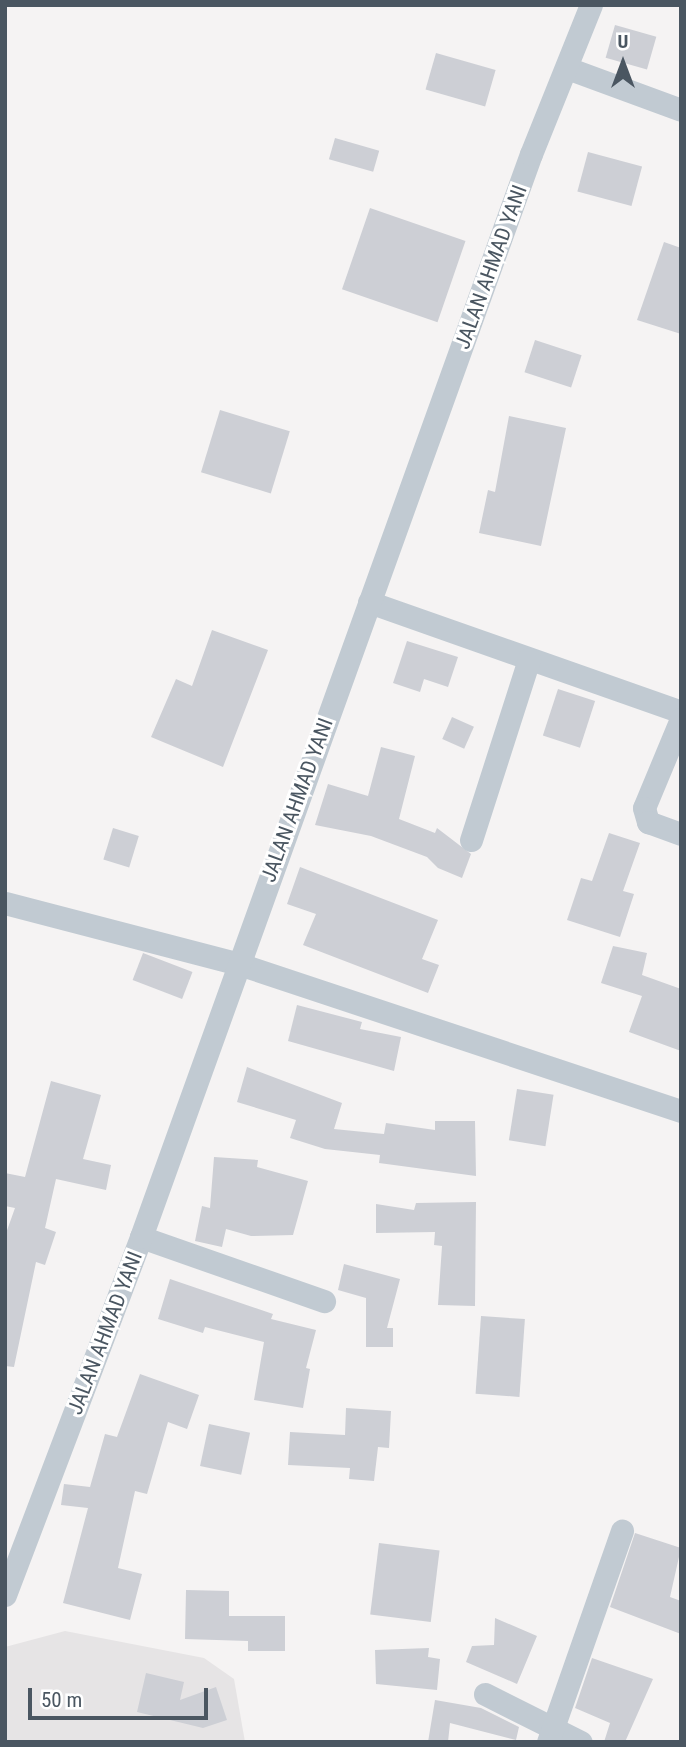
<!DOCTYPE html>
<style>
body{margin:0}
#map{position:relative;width:686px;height:1747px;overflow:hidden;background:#f5f3f3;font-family:"Roboto Condensed",sans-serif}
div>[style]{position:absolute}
.education>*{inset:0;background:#e6e4e5}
.building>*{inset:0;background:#cdcfd5;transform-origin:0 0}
.minor>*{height:23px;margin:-11.5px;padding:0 11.5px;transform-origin:11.5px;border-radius:11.5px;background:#c1cad2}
span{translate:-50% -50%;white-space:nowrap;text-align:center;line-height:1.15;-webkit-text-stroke:6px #fff;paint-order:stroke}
.street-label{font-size:21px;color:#4a5661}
.frame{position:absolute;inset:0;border:7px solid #4a5661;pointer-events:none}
.north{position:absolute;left:588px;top:28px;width:70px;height:70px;-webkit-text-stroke:5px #fff;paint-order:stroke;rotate:0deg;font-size:19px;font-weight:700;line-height:28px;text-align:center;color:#4a5661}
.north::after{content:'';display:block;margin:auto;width:24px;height:32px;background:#4a5661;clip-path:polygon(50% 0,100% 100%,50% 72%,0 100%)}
.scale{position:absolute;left:28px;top:1688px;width:180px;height:32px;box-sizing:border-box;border:4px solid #4a5661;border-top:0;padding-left:9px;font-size:21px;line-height:24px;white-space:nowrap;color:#4a5661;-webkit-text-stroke:5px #fff;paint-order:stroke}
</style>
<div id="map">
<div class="education">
<div style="clip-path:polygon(65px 1631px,204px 1658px,234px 1679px,245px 1742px,5px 1742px,5px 1647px)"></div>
</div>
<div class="building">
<div style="left:615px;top:25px;width:43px;height:34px;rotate:16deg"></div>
<div style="left:436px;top:53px;width:62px;height:38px;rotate:16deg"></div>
<div style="left:335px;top:138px;width:46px;height:22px;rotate:16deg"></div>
<div style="left:588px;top:152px;width:56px;height:41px;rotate:15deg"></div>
<div style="left:370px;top:208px;width:101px;height:86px;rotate:19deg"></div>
<div style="clip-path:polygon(664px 242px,681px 248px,681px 334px,637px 320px)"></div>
<div style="left:535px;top:340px;width:49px;height:34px;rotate:18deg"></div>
<div style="left:220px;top:410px;width:73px;height:65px;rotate:17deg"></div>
<div style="clip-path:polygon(509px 416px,566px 428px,541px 546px,479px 533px,488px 490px,495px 492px)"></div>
<div style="clip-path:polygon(212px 630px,268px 650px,223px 767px,151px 737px,176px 679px,192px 686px)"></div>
<div style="clip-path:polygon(407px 641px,458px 657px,448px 687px,424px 679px,420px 692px,393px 683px)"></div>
<div style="left:558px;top:689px;width:39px;height:49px;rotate:18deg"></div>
<div style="left:452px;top:717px;width:24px;height:24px;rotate:24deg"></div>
<div style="clip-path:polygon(381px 747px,415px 756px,399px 819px,435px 833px,437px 828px,471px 854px,462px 878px,438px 868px,427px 857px,371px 836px,315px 825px,328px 784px,368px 796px)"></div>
<div style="left:113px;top:828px;width:27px;height:33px;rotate:17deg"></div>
<div style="clip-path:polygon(609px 833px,640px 843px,623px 891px,634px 894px,620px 937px,567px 920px,581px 878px,592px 881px)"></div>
<div style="clip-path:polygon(300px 867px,438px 920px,422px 959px,439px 965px,428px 993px,303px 945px,316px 914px,287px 904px)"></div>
<div style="clip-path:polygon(613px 946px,647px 953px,642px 975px,681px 989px,681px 1051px,629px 1032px,642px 996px,601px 983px)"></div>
<div style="left:143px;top:953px;width:53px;height:29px;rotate:21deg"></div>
<div style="clip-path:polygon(297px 1005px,362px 1022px,360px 1029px,401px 1037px,394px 1071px,288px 1041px)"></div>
<div style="clip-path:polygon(247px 1067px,342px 1103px,334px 1129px,384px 1134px,386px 1123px,435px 1130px,435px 1121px,475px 1121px,476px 1176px,379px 1163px,380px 1155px,325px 1149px,290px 1138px,296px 1120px,237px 1102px)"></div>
<div style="clip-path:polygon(51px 1081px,101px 1095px,83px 1159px,111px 1165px,106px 1190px,56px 1179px,45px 1228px,56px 1232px,45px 1265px,36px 1262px,14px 1367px,5px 1366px,5px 1236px,15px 1208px,5px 1206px,5px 1173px,25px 1177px)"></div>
<div style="left:517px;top:1089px;width:37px;height:52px;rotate:9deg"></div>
<div style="clip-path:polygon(214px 1157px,258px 1160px,257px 1167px,308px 1181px,293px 1235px,251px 1236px,226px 1229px,222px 1247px,195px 1241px,202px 1206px,210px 1208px)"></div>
<div style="clip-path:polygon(476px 1202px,475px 1306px,438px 1305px,442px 1246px,434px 1245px,435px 1232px,376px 1233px,376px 1204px,414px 1210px,416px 1203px)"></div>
<div style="clip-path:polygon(344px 1264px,400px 1279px,387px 1328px,393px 1328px,393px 1347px,366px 1347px,366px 1298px,338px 1290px)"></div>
<div style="clip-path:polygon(170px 1279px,273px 1314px,271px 1319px,316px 1330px,306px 1368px,310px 1369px,303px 1408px,254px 1400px,264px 1342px,205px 1327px,203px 1333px,158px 1319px)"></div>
<div style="left:481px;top:1316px;width:44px;height:78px;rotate:4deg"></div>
<div style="clip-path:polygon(140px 1374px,199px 1395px,187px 1429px,168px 1422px,147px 1494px,135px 1491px,118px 1568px,142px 1574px,130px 1620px,63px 1603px,88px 1508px,61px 1505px,64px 1484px,90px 1487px,105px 1434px,117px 1437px)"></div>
<div style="clip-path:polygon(346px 1408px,391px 1411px,389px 1448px,378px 1447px,374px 1481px,349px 1479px,350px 1468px,288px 1465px,290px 1432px,345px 1435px)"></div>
<div style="left:209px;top:1424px;width:42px;height:43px;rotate:12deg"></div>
<div style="clip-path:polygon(635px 1533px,681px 1548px,670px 1597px,681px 1601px,681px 1634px,610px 1607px)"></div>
<div style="left:379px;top:1543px;width:61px;height:72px;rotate:7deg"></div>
<div style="clip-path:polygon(186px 1590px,229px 1591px,229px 1616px,285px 1616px,285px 1651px,248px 1651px,248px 1641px,185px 1639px)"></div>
<div style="clip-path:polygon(495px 1618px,537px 1636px,517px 1684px,466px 1662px,472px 1646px,494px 1645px)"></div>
<div style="clip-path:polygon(429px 1648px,428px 1657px,440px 1659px,437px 1690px,376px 1684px,375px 1650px)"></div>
<div style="clip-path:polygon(592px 1658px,653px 1679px,625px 1742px,604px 1742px,610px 1723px,575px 1708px)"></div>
<div style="clip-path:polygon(146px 1673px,184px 1682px,180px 1700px,216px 1687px,227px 1720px,203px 1728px,137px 1712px)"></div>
<div style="clip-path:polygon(435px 1700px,481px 1708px,519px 1727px,516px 1740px,450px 1723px,448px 1742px,428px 1742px)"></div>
</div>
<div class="minor">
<div style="left:567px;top:68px;width:121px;rotate:20.2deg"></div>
<div style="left:369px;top:602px;width:331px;rotate:19.4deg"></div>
<div style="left:681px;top:719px;width:96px;rotate:112.6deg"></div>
<div style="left:644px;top:808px;width:15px;rotate:74deg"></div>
<div style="left:648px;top:822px;width:35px;rotate:20deg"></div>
<div style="left:471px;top:840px;width:190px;rotate:-72.2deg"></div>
<div style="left:5px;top:903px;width:242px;rotate:14.6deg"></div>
<div style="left:239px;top:964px;width:466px;rotate:18.4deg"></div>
<div style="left:141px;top:1237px;width:194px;rotate:19.3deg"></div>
<div style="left:5px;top:1595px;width:383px;rotate:-69.2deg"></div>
<div style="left:141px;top:1237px;width:1151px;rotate:-70.2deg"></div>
<div style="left:531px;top:154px;width:161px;rotate:-68.1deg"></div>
<div style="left:485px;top:1694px;width:107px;rotate:26.6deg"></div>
<div style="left:548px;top:1742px;width:224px;rotate:-70.7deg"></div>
</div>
<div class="street-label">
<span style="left:491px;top:267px;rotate:-70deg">JALAN AHMAD YANI</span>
<span style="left:297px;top:800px;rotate:-70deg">JALAN AHMAD YANI</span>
<span style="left:105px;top:1333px;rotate:-69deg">JALAN AHMAD YANI</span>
</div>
<div class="frame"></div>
<div class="north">U</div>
<div class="scale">50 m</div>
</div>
